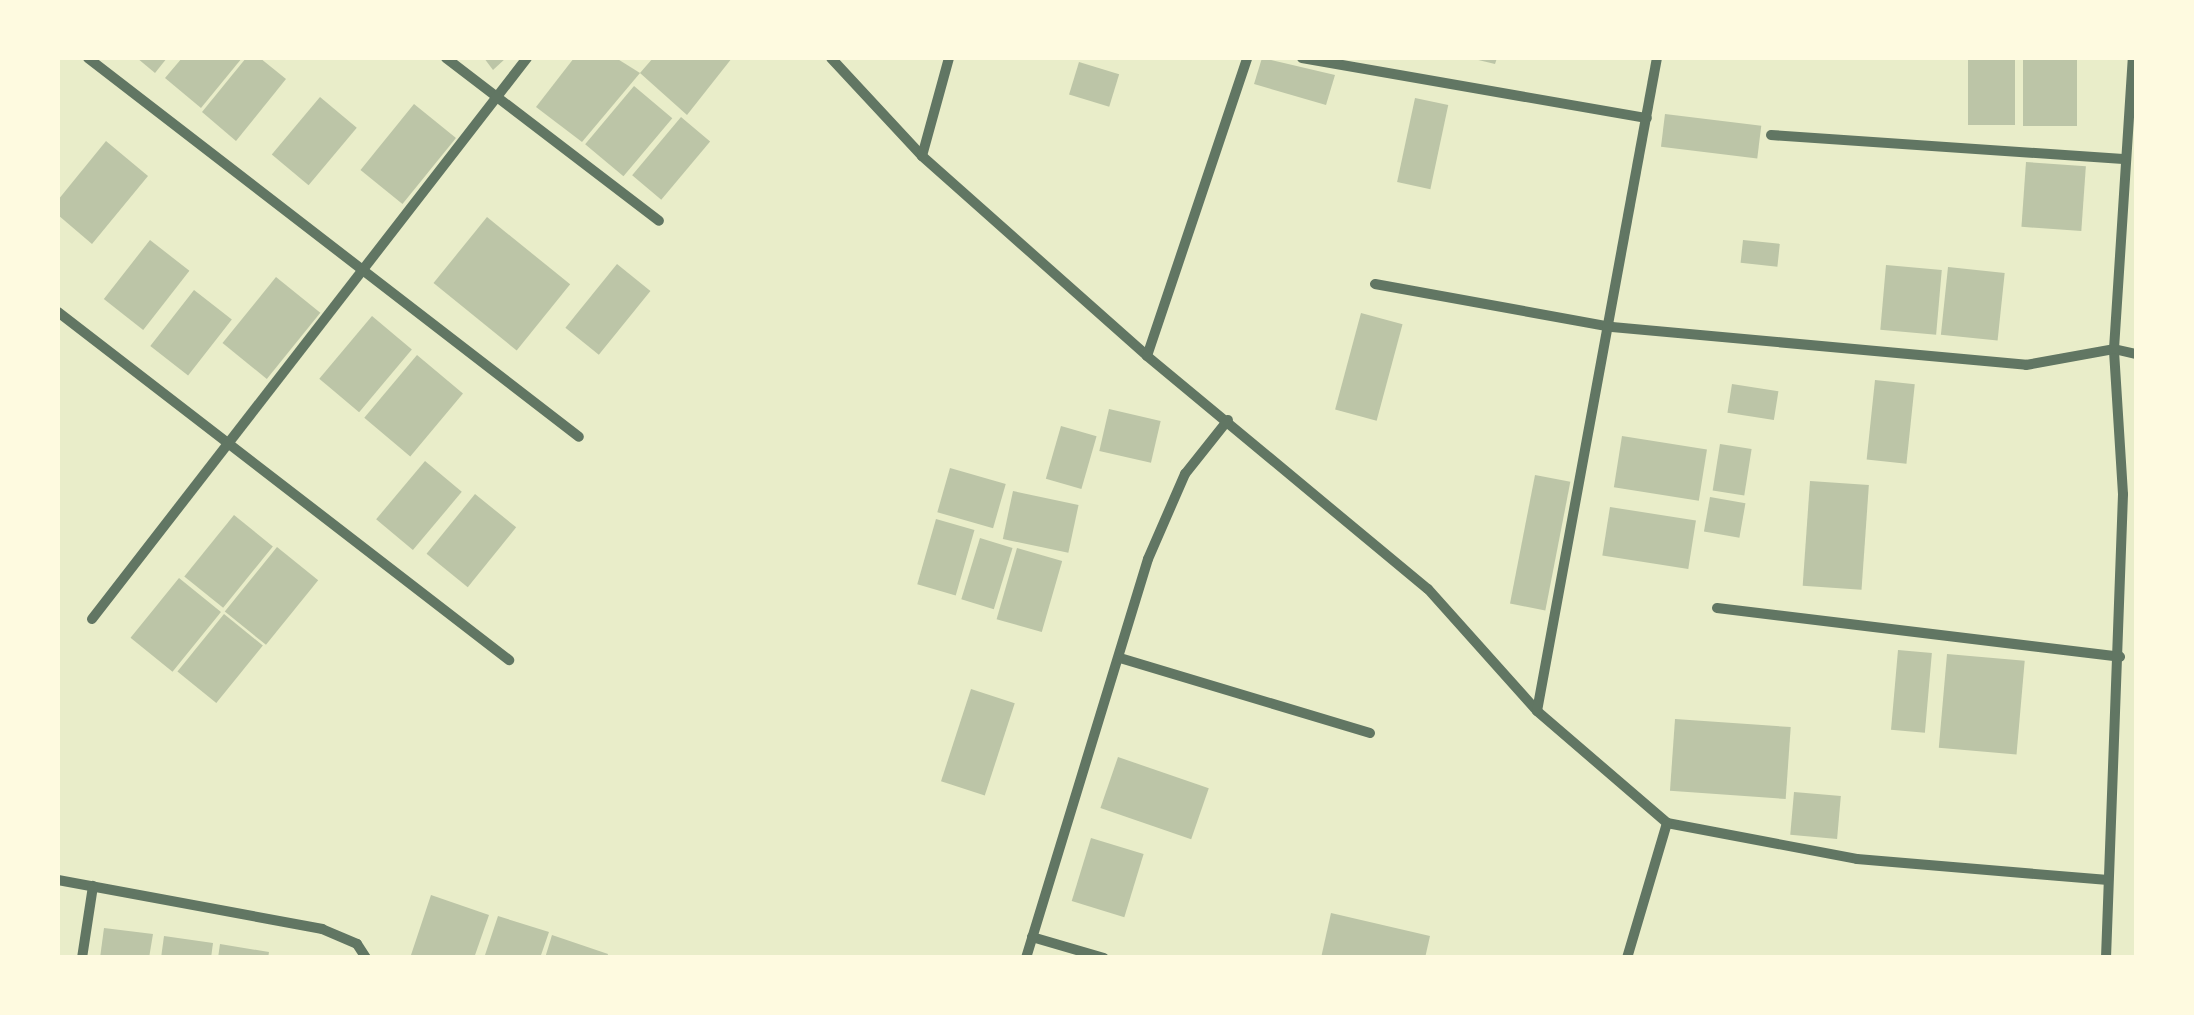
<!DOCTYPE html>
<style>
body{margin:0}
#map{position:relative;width:2194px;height:1015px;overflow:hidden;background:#e9edc9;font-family:"Nunito Sans",sans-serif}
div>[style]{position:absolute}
.building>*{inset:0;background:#bcc5a7;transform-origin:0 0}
.minor>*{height:10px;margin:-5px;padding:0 5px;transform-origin:5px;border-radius:5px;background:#617663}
span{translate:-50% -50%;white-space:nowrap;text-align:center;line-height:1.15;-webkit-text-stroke:8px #fefae0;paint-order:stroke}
.frame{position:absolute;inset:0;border:60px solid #fefae0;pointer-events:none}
</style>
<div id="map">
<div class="building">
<div style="clip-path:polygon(137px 58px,167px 58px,155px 73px)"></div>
<div style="clip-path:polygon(182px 58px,242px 58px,201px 108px,165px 78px)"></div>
<div style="clip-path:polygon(246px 58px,260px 58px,286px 79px,236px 141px,202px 112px)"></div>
<div style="clip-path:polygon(484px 58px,506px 58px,493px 70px)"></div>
<div style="clip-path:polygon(574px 58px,616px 58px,640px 73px,582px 142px,536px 107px)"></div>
<div style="clip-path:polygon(653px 58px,732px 58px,687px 115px,640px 73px)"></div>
<div style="clip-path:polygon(1262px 58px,1335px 75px,1326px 105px,1254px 84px)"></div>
<div style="clip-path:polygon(1470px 58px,1497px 58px,1495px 64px)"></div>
<div style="left:1968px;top:58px;width:47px;height:67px"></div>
<div style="left:2023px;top:58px;width:54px;height:68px"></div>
<div style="left:1079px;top:62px;width:42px;height:34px;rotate:17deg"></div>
<div style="left:634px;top:86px;width:50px;height:76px;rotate:40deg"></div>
<div style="left:320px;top:97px;width:48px;height:75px;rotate:40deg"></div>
<div style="left:1415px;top:98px;width:34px;height:86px;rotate:12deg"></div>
<div style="left:414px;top:104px;width:54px;height:85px;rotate:39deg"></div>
<div style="left:1665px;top:114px;width:97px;height:33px;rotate:7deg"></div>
<div style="left:681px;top:117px;width:38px;height:76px;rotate:40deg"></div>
<div style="clip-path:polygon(106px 141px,148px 176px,92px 244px,58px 215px,58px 200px)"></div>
<div style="left:2026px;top:162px;width:60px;height:65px;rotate:4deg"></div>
<div style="left:487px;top:217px;width:107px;height:85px;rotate:39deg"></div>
<div style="left:150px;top:240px;width:50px;height:75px;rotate:38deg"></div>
<div style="left:1743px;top:240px;width:37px;height:23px;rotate:6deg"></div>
<div style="left:617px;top:264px;width:43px;height:82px;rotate:39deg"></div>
<div style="left:1886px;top:265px;width:56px;height:65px;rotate:5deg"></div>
<div style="left:1948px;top:267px;width:57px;height:68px;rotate:6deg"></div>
<div style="left:276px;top:277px;width:57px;height:85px;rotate:39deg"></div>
<div style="left:194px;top:290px;width:48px;height:71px;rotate:38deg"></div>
<div style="left:1361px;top:313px;width:43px;height:100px;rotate:15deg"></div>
<div style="left:372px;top:316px;width:52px;height:82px;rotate:40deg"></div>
<div style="left:417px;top:355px;width:60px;height:82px;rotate:40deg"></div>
<div style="left:1875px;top:380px;width:40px;height:80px;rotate:6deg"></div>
<div style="left:1732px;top:384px;width:47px;height:29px;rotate:9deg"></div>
<div style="left:1109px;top:409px;width:53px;height:43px;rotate:13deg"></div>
<div style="left:1061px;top:426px;width:37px;height:55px;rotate:16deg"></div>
<div style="left:1622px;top:436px;width:86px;height:52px;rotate:9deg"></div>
<div style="left:1720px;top:444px;width:32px;height:47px;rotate:9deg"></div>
<div style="left:425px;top:461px;width:48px;height:76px;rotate:40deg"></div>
<div style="left:950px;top:468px;width:58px;height:46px;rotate:16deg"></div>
<div style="left:1535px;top:475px;width:36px;height:131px;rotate:11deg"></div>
<div style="left:1810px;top:481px;width:59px;height:105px;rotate:4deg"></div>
<div style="left:1013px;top:491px;width:67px;height:49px;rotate:12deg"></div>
<div style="left:475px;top:494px;width:53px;height:77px;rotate:39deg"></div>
<div style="left:1710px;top:497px;width:36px;height:35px;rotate:10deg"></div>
<div style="left:1610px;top:507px;width:87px;height:49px;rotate:9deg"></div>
<div style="left:234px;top:515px;width:50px;height:79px;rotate:39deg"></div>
<div style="left:936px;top:519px;width:40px;height:68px;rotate:16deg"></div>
<div style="left:980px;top:538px;width:34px;height:64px;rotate:17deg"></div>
<div style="left:277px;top:547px;width:53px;height:83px;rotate:39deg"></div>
<div style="left:1017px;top:548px;width:47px;height:74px;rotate:16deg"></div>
<div style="left:179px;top:578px;width:54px;height:77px;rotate:39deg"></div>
<div style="left:224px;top:614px;width:50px;height:74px;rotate:39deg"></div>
<div style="left:1898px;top:650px;width:34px;height:80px;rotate:5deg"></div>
<div style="left:1947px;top:654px;width:78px;height:94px;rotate:5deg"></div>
<div style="left:971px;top:689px;width:46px;height:97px;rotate:18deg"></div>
<div style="left:1675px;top:719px;width:116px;height:72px;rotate:4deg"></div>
<div style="left:1118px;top:757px;width:96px;height:54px;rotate:19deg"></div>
<div style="left:1794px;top:792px;width:47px;height:43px;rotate:5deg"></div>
<div style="left:1091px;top:838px;width:55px;height:66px;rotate:17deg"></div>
<div style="clip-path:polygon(431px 895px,489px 915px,474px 958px,410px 958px)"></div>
<div style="clip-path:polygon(1331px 913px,1430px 936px,1425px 958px,1321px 958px)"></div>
<div style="clip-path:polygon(498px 916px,549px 932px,540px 958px,484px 958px)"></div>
<div style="clip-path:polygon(104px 928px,153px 934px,149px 958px,100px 958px)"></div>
<div style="clip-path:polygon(552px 935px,608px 954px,607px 958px,545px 958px)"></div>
<div style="clip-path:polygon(164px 936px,213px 943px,211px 958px,161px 958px)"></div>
<div style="clip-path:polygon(220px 944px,269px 952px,268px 958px,218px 958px)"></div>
</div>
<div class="minor">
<div style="left:88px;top:58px;width:620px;rotate:37.66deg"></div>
<div style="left:446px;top:58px;width:268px;rotate:37.4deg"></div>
<div style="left:831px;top:58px;width:134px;rotate:47.1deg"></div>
<div style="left:922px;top:156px;width:301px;rotate:41.6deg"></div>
<div style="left:1147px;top:356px;width:365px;rotate:39.7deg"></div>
<div style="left:1428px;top:589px;width:164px;rotate:48.2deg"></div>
<div style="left:1537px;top:711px;width:172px;rotate:40.7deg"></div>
<div style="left:1667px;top:823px;width:193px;rotate:10.7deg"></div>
<div style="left:1857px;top:859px;width:252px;rotate:4.8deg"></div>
<div style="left:1302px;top:58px;width:350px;rotate:9.9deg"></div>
<div style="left:1771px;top:135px;width:353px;rotate:3.9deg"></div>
<div style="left:922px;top:156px;width:102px;rotate:-74.6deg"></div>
<div style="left:1375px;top:284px;width:241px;rotate:10.3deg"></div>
<div style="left:1612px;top:327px;width:416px;rotate:5.2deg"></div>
<div style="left:2026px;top:365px;width:89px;rotate:-10.3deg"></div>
<div style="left:2114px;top:349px;width:23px;rotate:13deg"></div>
<div style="left:58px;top:312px;width:570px;rotate:37.65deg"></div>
<div style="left:1147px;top:356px;width:314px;rotate:-71.4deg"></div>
<div style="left:1717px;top:608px;width:406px;rotate:6.9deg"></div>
<div style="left:92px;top:619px;width:710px;rotate:-52.21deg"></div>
<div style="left:1120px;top:658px;width:261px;rotate:16.7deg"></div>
<div style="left:1537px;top:711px;width:664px;rotate:-79.59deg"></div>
<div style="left:58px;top:880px;width:269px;rotate:10.5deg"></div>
<div style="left:322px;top:929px;width:38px;rotate:23deg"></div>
<div style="left:357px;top:944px;width:17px;rotate:57deg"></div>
<div style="left:1032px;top:937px;width:75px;rotate:16.3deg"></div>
<div style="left:82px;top:958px;width:73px;rotate:-81.3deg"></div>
<div style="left:1026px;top:958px;width:417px;rotate:-73deg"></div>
<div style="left:1148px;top:559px;width:93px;rotate:-66.5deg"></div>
<div style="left:1185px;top:474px;width:69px;rotate:-51.5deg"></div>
<div style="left:1627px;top:958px;width:141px;rotate:-73.5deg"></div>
<div style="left:2106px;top:958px;width:464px;rotate:-87.9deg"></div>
<div style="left:2123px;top:494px;width:145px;rotate:-93.6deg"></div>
<div style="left:2114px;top:349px;width:292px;rotate:-86.3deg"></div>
</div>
<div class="frame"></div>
</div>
